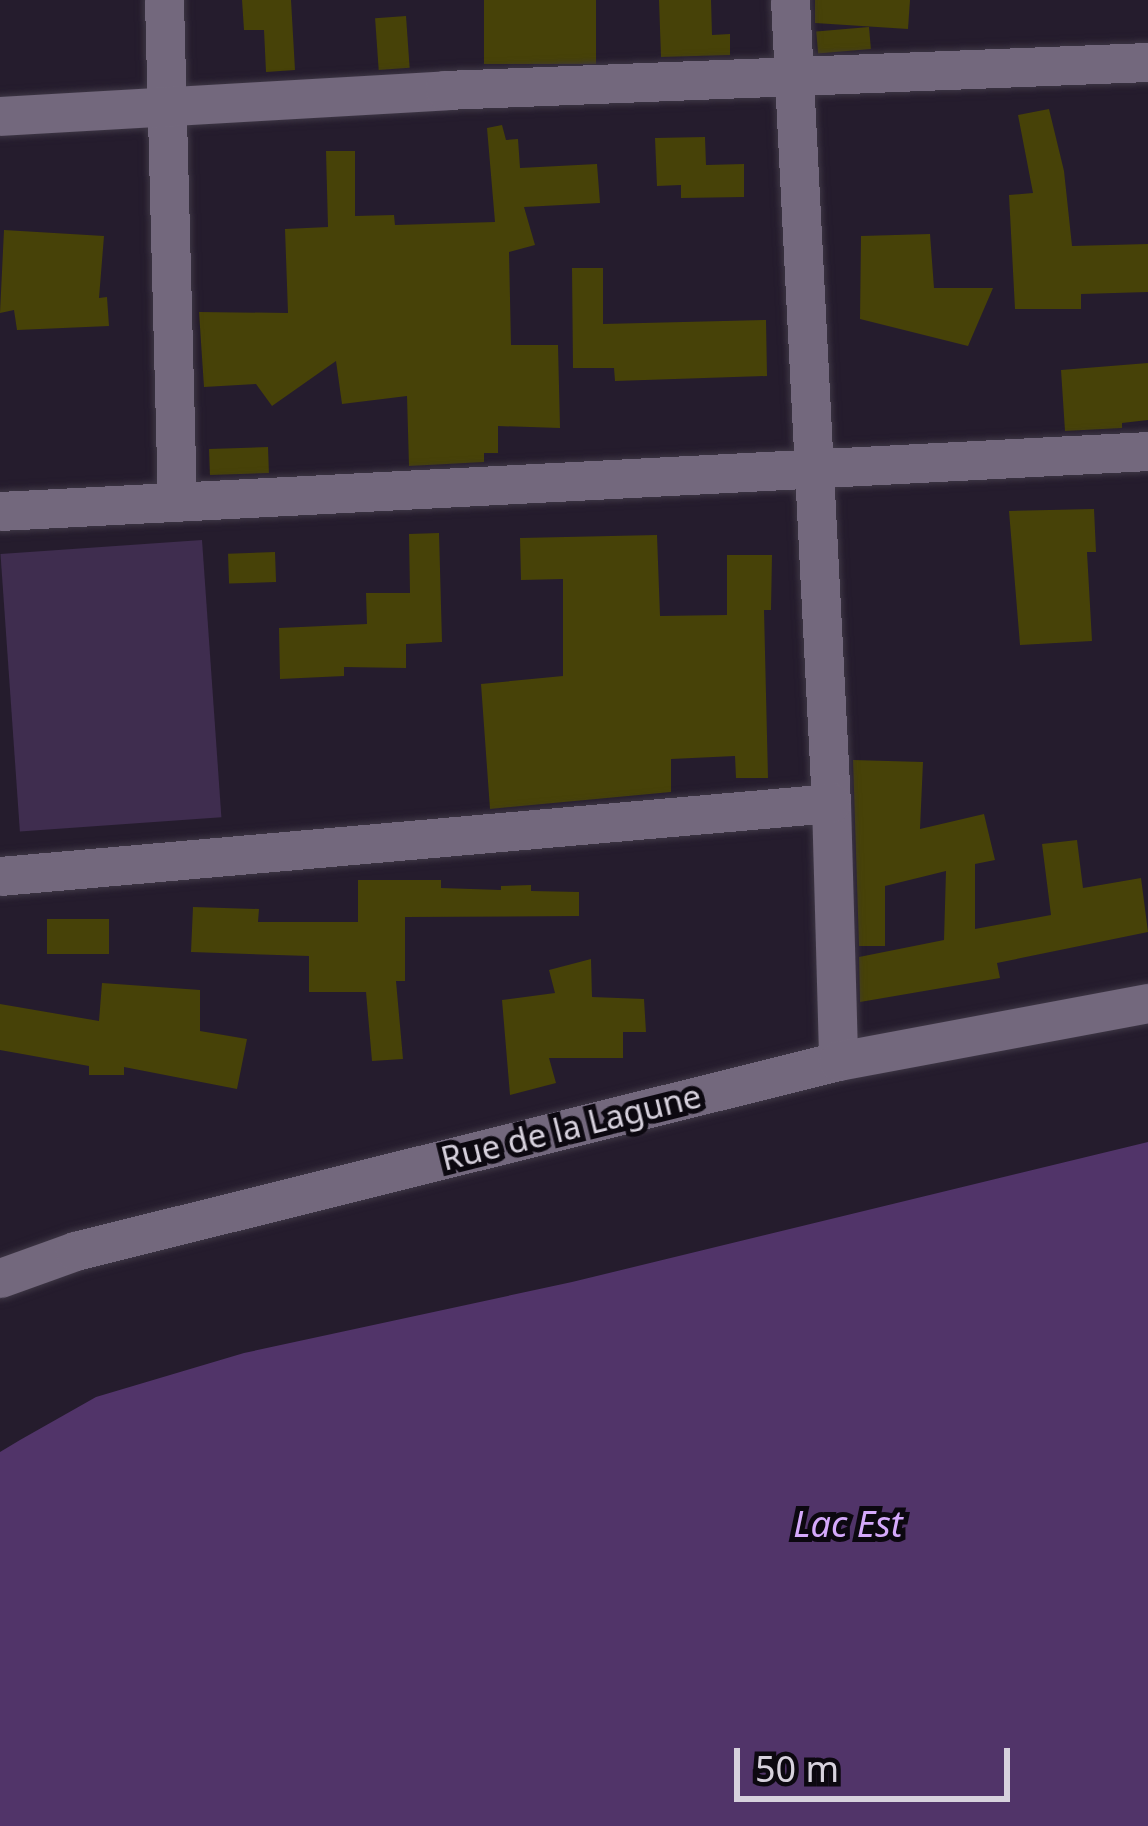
<!DOCTYPE html>
<style>
body{margin:0}
#map{position:relative;width:1148px;height:1826px;overflow:hidden;background:#251c2d;font-family:"Noto Sans",sans-serif}
div>[style]{position:absolute}
.green>*{inset:0;background:#3f2d4f;transform-origin:0 0}
.water>*{inset:0;background:#513469}
.building>*{inset:0;background:#474208;transform-origin:0 0}
.roads{filter:drop-shadow(0 0 3px #3e3745) drop-shadow(0 0 3px #3e3745)}
.street>*{height:39px;margin:-19.5px;padding:0 19.5px;transform-origin:19.5px;border-radius:19.5px;background:#73687d}
span{translate:-50% -50%;white-space:nowrap;text-align:center;line-height:1.15;-webkit-text-stroke:10px #0c0810;paint-order:stroke}
.street-label{font-size:33px;color:#d7d1dd}
.water-label{font-size:36px;color:#d5a9fb;font-style:italic}
.scale{position:absolute;left:734px;top:1748px;width:276px;height:54px;box-sizing:border-box;border:6px solid #d7d1dd;border-top:0;padding-left:15px;font-size:36px;line-height:42px;white-space:nowrap;color:#d7d1dd;-webkit-text-stroke:9px #0c0810;paint-order:stroke}
</style>
<div id="map">
<div class="green">
<div style="left:202px;top:540px;width:278px;height:202px;rotate:86deg"></div>
</div>
<div class="water">
<div style="clip-path:polygon(1148px 1142px,1148px 1826px,0 1826px,0 1452px,20px 1440px,96px 1397px,244px 1353px,572px 1282px)"></div>
</div>
<div class="building">
<div style="clip-path:polygon(242px 0,291px 0,295px 70px,266px 72px,264px 30px,244px 30px)"></div>
<div style="left:484px;top:0;width:112px;height:64px"></div>
<div style="clip-path:polygon(659px 0,711px 0,712px 35px,730px 34px,730px 55px,661px 57px)"></div>
<div style="clip-path:polygon(815px 0,910px 0,908px 29px,815px 23px)"></div>
<div style="left:406px;top:16px;width:52px;height:31px;rotate:86deg"></div>
<div style="left:869px;top:27px;width:22px;height:53px;rotate:85deg"></div>
<div style="clip-path:polygon(1049px 109px,1064px 171px,1072px 246px,1148px 244px,1148px 292px,1081px 294px,1081px 309px,1015px 309px,1009px 195px,1033px 193px,1018px 115px)"></div>
<div style="clip-path:polygon(502px 125px,506px 140px,518px 139px,520px 168px,597px 164px,600px 203px,524px 207px,535px 245px,509px 252px,511px 345px,558px 345px,560px 428px,498px 426px,498px 453px,484px 453px,484px 462px,409px 466px,407px 396px,342px 404px,336px 361px,272px 406px,256px 384px,204px 387px,199px 312px,288px 313px,285px 229px,328px 227px,326px 151px,355px 151px,355px 216px,394px 215px,395px 225px,495px 222px,487px 128px)"></div>
<div style="clip-path:polygon(705px 137px,706px 165px,744px 164px,744px 197px,681px 198px,681px 185px,657px 186px,655px 138px)"></div>
<div style="clip-path:polygon(4px 230px,104px 236px,99px 298px,107px 297px,109px 326px,17px 330px,14px 310px,0 313px)"></div>
<div style="clip-path:polygon(930px 234px,934px 288px,993px 288px,968px 346px,860px 319px,861px 236px)"></div>
<div style="clip-path:polygon(572px 268px,603px 268px,603px 324px,766px 320px,767px 376px,615px 381px,614px 368px,573px 368px)"></div>
<div style="clip-path:polygon(1148px 363px,1148px 420px,1122px 423px,1122px 428px,1065px 431px,1061px 370px)"></div>
<div style="left:268px;top:447px;width:26px;height:59px;rotate:88deg"></div>
<div style="clip-path:polygon(1094px 509px,1096px 552px,1087px 552px,1092px 641px,1020px 645px,1009px 511px)"></div>
<div style="clip-path:polygon(439px 533px,442px 642px,406px 644px,406px 668px,344px 667px,344px 676px,280px 679px,279px 628px,367px 624px,366px 593px,410px 593px,409px 534px)"></div>
<div style="clip-path:polygon(657px 535px,660px 616px,727px 615px,727px 555px,772px 555px,771px 610px,764px 610px,768px 778px,736px 778px,735px 756px,671px 759px,671px 792px,490px 809px,481px 684px,563px 676px,563px 579px,521px 580px,520px 538px)"></div>
<div style="left:275px;top:552px;width:30px;height:47px;rotate:88deg"></div>
<div style="clip-path:polygon(853px 760px,923px 762px,920px 829px,984px 814px,995px 860px,975px 864px,975px 929px,1051px 915px,1042px 844px,1077px 840px,1083px 888px,1141px 878px,1148px 932px,997px 963px,1000px 978px,860px 1002px,859px 957px,944px 940px,946px 871px,885px 886px,885px 946px,859px 946px)"></div>
<div style="clip-path:polygon(358px 880px,441px 880px,441px 888px,501px 890px,501px 886px,531px 885px,531px 891px,579px 892px,579px 916px,405px 917px,405px 981px,396px 981px,403px 1059px,372px 1061px,366px 992px,309px 992px,309px 956px,191px 952px,193px 907px,259px 909px,258px 922px,358px 922px)"></div>
<div style="left:109px;top:919px;width:35px;height:62px;rotate:90deg"></div>
<div style="clip-path:polygon(591px 959px,592px 997px,644px 999px,646px 1032px,623px 1032px,623px 1058px,549px 1058px,556px 1083px,510px 1095px,502px 1000px,555px 993px,549px 970px)"></div>
<div style="clip-path:polygon(102px 983px,200px 990px,200px 1031px,247px 1039px,237px 1089px,124px 1067px,124px 1075px,89px 1075px,89px 1066px,0 1050px,0 1004px,99px 1021px)"></div>
</div>
<div class="roads">
<div class="street">
<div style="left:164px;top:0;width:502px;rotate:88.52deg"></div>
<div style="left:790px;top:0;width:804px;rotate:87.08deg"></div>
<div style="left:831px;top:803px;width:258px;rotate:88.4deg"></div>
<div style="left:0;top:116px;width:446px;rotate:-3.3deg"></div>
<div style="left:445px;top:90px;width:704px;rotate:-2.28deg"></div>
<div style="left:0;top:511px;width:1150px;rotate:-2.99deg"></div>
<div style="left:0;top:876px;width:834px;rotate:-5.02deg"></div>
<div style="left:0;top:1278px;width:80px;rotate:-19.8deg"></div>
<div style="left:75px;top:1251px;width:786px;rotate:-13.98deg"></div>
<div style="left:838px;top:1061px;width:315px;rotate:-10.6deg"></div>
</div>
</div>
<div class="street-label">
<span style="left:571px;top:1127px;rotate:-14deg">Rue de la Lagune</span>
</div>
<div class="water-label">
<span style="left:848px;top:1524px">Lac Est</span>
</div>
<div class="scale">50 m</div>
</div>
